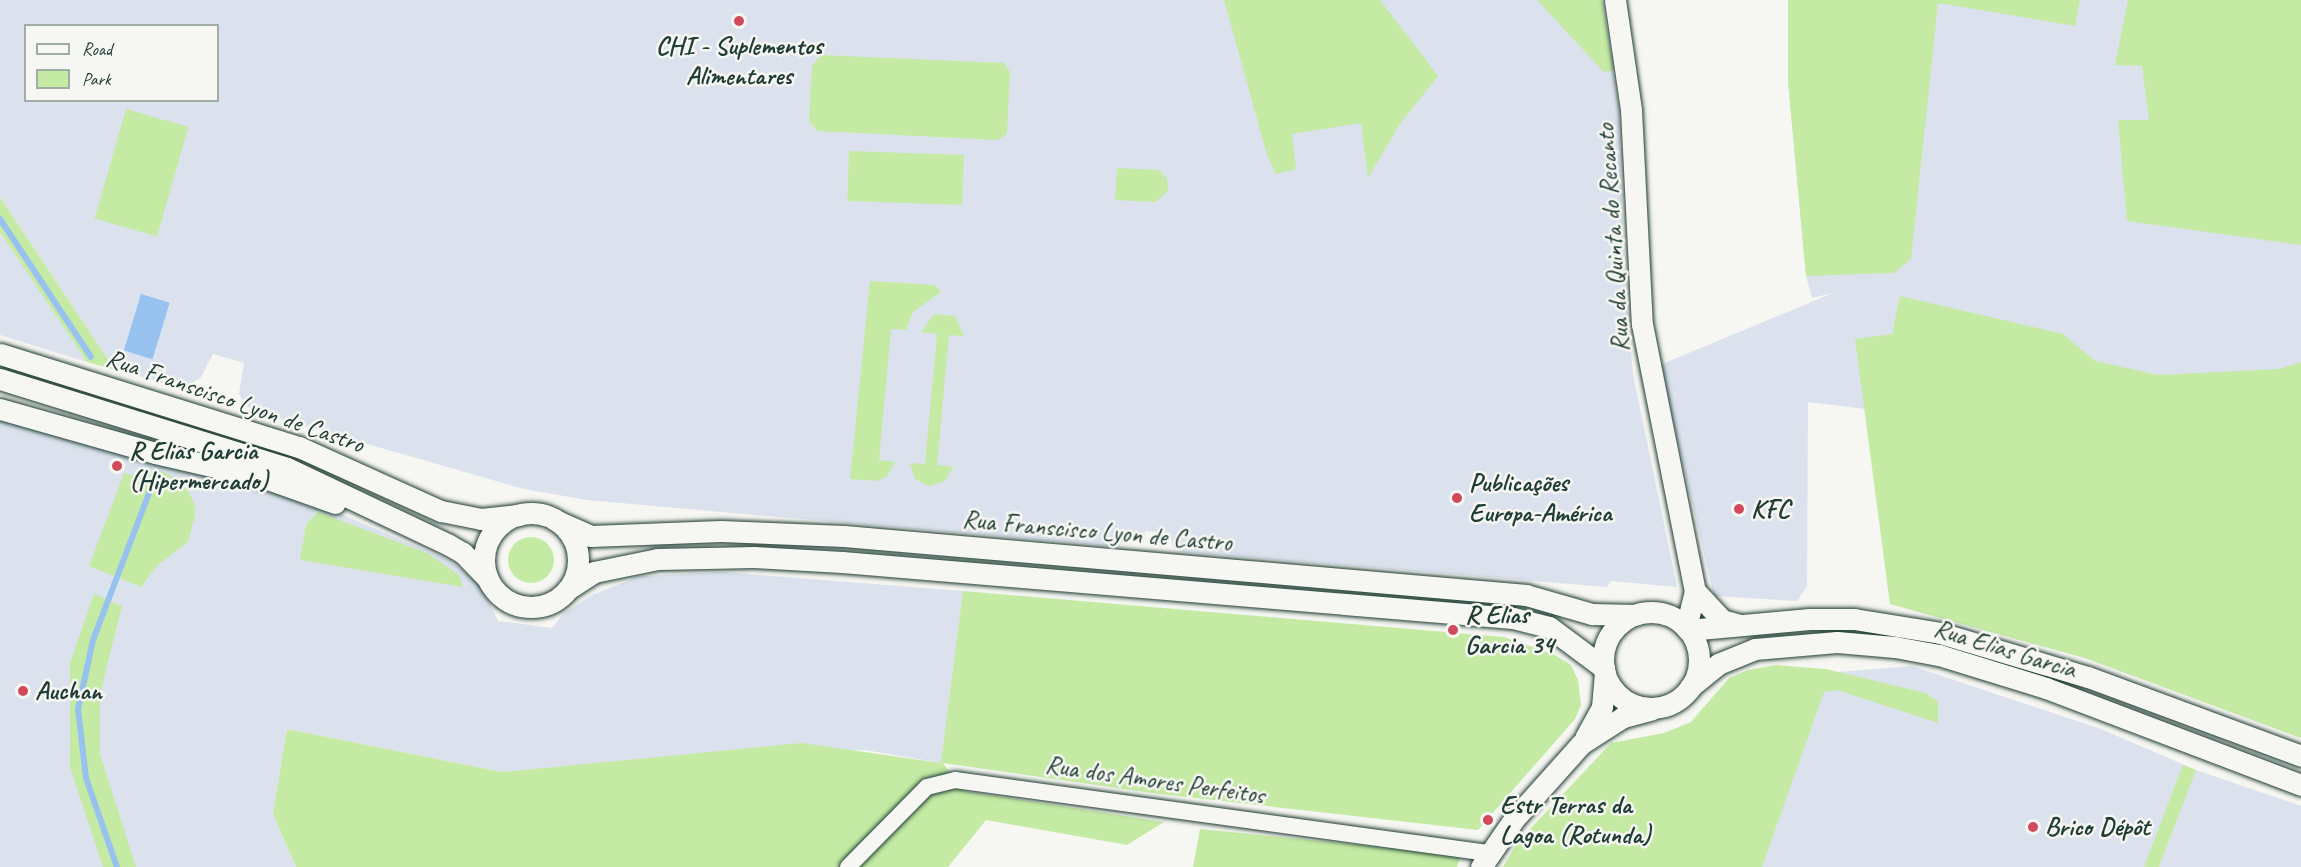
<!DOCTYPE html>
<meta charset="utf-8">
<style>
body{margin:0}
#map{position:relative;width:2301px;height:867px;overflow:hidden;background:#f6f6f2;font-family:Caveat,sans-serif}
div>[style]{position:absolute}
.built>*{inset:0;background:#dbe2ed}
.green>*{inset:0;background:#c4eaa4;transform-origin:0 0}
.round{border-radius:50%}
.water>*{inset:0;background:#97c2f0;transform-origin:0 0}
.stream>*{height:6px;margin:-3px;padding:0 3px;transform-origin:3px;border-radius:3px;background:#97c2f0}
.roads{filter:drop-shadow(0 0 2px #1f3d34) drop-shadow(0 0 2px #1f3d34)}
.minor>*{height:16px;margin:-8px;padding:0 8px;transform-origin:8px;border-radius:8px;background:#f6f6f2}
.tertiary>*{height:21px;margin:-10.5px;padding:0 10.5px;transform-origin:10.5px;border-radius:10.5px;background:#f6f6f2}
.tertiary>.ring{margin:-10.5px;padding:0;box-sizing:content-box;background:none;border:21px solid #f6f6f2;border-radius:50%}
.dots>*{width:16px;height:16px;translate:-50% -50%;box-sizing:border-box;border:3px solid #f6f6f2;border-radius:50%}
span{translate:-50% -50%;white-space:nowrap;text-align:center;line-height:1.15;-webkit-text-stroke:5px #f6f6f2;paint-order:stroke}
.poi-label{font-size:26px;color:#1f3d34;font-weight:700}
.left{translate:0 -50%;text-align:left}
.street-label{font-size:26px;color:#1f3d34}
.legend{position:absolute;left:24px;top:24px;width:195px;height:78px;box-sizing:border-box;background:#f6f6f2;border:2px solid #a0aca6;margin:0;padding:8px 10px;list-style:none;font-size:18px;color:#1f3d34}
.legend li{display:flex;align-items:center;gap:12px;height:30px}
.legend b{width:30px;border:2px solid #a0aca6}
</style>
<div id="map">
<div class="built">
<div style="clip-path:polygon(evenodd,0 0,1602px 0,1619px 111px,1625px 287px,1633px 374px,1677px 587px,1611px 581px,1607px 587px,1180px 552px,1173px 548px,1170px 533px,1145px 531px,1144px 542px,1123px 540px,1119px 547px,587px 500px,524px 489px,256px 412px,245px 405px,239px 394px,244px 363px,213px 354px,201px 377px,186px 388px,115px 370px,0 197px,0 0,26px 26px,218px 26px,218px 100px,26px 100px,26px 26px)"></div>
<div style="clip-path:polygon(1788px 0,2301px 0,2301px 738px,2085px 658px,1890px 604px,1866px 409px,1808px 402px,1807px 586px,1797px 601px,1714px 596px,1660px 365px,1833px 293px,1812px 298px,1806px 276px,1788px 81px)"></div>
<div style="clip-path:polygon(0 232px,87px 362px,0 335px)"></div>
<div style="clip-path:polygon(0 420px,239px 471px,451px 561px,481px 586px,498px 621px,552px 628px,564px 613px,592px 595px,640px 576px,722px 572px,963px 591px,942px 763px,865px 750px,652px 759px,502px 772px,287px 729px,273px 814px,296px 867px,0 867px)"></div>
<div style="clip-path:polygon(1912px 666px,2101px 729px,2196px 770px,2301px 806px,2301px 867px,1759px 867px,1826px 673px)"></div>
</div>
<div class="green">
<div style="clip-path:polygon(1224px 0,1380px 0,1438px 76px,1400px 124px,1368px 178px,1361px 123px,1292px 134px,1296px 169px,1276px 174px,1267px 155px)"></div>
<div style="clip-path:polygon(1537px 0,1602px 0,1614px 70px,1604px 72px)"></div>
<div style="clip-path:polygon(1788px 0,2080px 0,2075px 26px,1938px 3px,1911px 259px,1894px 273px,1806px 276px,1788px 81px)"></div>
<div style="clip-path:polygon(2128px 0,2301px 0,2301px 245px,2127px 221px,2118px 120px,2149px 120px,2142px 66px,2115px 65px)"></div>
<div style="clip-path:polygon(821px 55px,1004px 63px,1010px 72px,1007px 134px,998px 140px,818px 131px,809px 122px,812px 66px)"></div>
<div style="left:126px;top:109px;width:65px;height:114px;rotate:16deg"></div>
<div style="left:849px;top:151px;width:115px;height:50px;rotate:2deg"></div>
<div style="clip-path:polygon(1117px 168px,1158px 170px,1167px 178px,1168px 191px,1156px 202px,1115px 200px)"></div>
<div style="clip-path:polygon(0 197px,115px 370px,87px 362px,0 232px)"></div>
<div style="clip-path:polygon(870px 281px,935px 285px,941px 292px,913px 312px,906px 330px,891px 329px,879px 460px,895px 462px,887px 476px,877px 481px,850px 479px)"></div>
<div style="clip-path:polygon(1900px 296px,2063px 334px,2095px 361px,2158px 375px,2279px 369px,2301px 362px,2301px 738px,2085px 658px,1890px 604px,1855px 339px,1892px 334px)"></div>
<div style="clip-path:polygon(934px 314px,955px 316px,964px 336px,949px 335px,937px 465px,953px 467px,945px 481px,929px 486px,915px 479px,910px 463px,925px 464px,937px 334px,921px 332px)"></div>
<div style="clip-path:polygon(147px 471px,164px 472px,184px 483px,195px 505px,195px 516px,188px 542px,158px 565px,141px 587px,89px 566px,124px 473px,132px 475px)"></div>
<div style="clip-path:polygon(318px 512px,427px 553px,459px 575px,463px 587px,300px 560px,306px 525px)"></div>
<div class="round" style="left:508px;top:537px;width:46px;height:46px"></div>
<div style="clip-path:polygon(963px 591px,1504px 637px,1553px 654px,1571px 665px,1578px 680px,1581px 705px,1575px 719px,1478px 830px,1152px 793px,943px 763px,964px 791px,1164px 822px,1127px 845px,986px 820px,948px 867px,296px 867px,273px 814px,287px 729px,502px 772px,802px 743px,941px 763px)"></div>
<div style="clip-path:polygon(94px 594px,122px 606px,100px 694px,100px 754px,136px 867px,103px 867px,70px 767px,70px 663px)"></div>
<div style="clip-path:polygon(1776px 665px,1826px 669px,1926px 693px,1938px 702px,1938px 723px,1837px 690px,1824px 692px,1762px 867px,1503px 867px,1517px 843px,1611px 743px,1664px 733px,1691px 722px,1729px 678px,1748px 670px)"></div>
<div style="left:2183px;top:765px;width:14px;height:108px;rotate:21deg"></div>
<div style="clip-path:polygon(1200px 829px,1461px 855px,1457px 867px,1193px 867px)"></div>
</div>
<div class="water">
<div style="left:141px;top:294px;width:30px;height:59px;rotate:17deg"></div>
</div>
<div class="stream">
<div style="left:0;top:219px;width:165px;rotate:56.6deg"></div>
<div style="left:117px;top:867px;width:94px;rotate:-109.2deg"></div>
<div style="left:86px;top:778px;width:69px;rotate:-96.6deg"></div>
<div style="left:78px;top:709px;width:71px;rotate:-77.7deg"></div>
<div style="left:93px;top:640px;width:177px;rotate:-69.1deg"></div>
</div>
<div class="roads">
<div class="minor">
<div style="left:848px;top:867px;width:112px;rotate:-45.4deg"></div>
<div style="left:927px;top:787px;width:29px;rotate:-14deg"></div>
<div style="left:955px;top:780px;width:538px;rotate:7.8deg"></div>
</div>
<div class="tertiary">
<div style="left:1615px;top:0;width:111px;rotate:81.7deg"></div>
<div style="left:1631px;top:110px;width:214px;rotate:87.1deg"></div>
<div style="left:1642px;top:324px;width:272px;rotate:78.8deg"></div>
<div style="left:1695px;top:591px;width:38px;rotate:104deg"></div>
<div style="left:0;top:354px;width:313px;rotate:17.3deg"></div>
<div style="left:299px;top:447px;width:156px;rotate:24.3deg"></div>
<div style="left:441px;top:511px;width:41px;rotate:11.3deg"></div>
<div style="left:481px;top:519px;width:38px;rotate:-6deg"></div>
<div style="left:0;top:379px;width:300px;rotate:17.2deg"></div>
<div style="left:287px;top:468px;width:179px;rotate:25.4deg"></div>
<div style="left:449px;top:545px;width:16px;rotate:30deg"></div>
<div style="left:463px;top:553px;width:36px;rotate:46deg"></div>
<div style="left:0;top:409px;width:161px;rotate:15.8deg"></div>
<div style="left:155px;top:453px;width:116px;rotate:13deg"></div>
<div style="left:268px;top:479px;width:71px;rotate:19.7deg"></div>
<div class="ring" style="left:484px;top:513px;width:73px;height:73px"></div>
<div style="left:555px;top:520px;width:39px;rotate:24deg"></div>
<div style="left:591px;top:536px;width:130px;rotate:-2.2deg"></div>
<div style="left:721px;top:531px;width:123px;rotate:2.3deg"></div>
<div style="left:844px;top:536px;width:685px;rotate:4.94deg"></div>
<div style="left:1526px;top:595px;width:69px;rotate:16.1deg"></div>
<div style="left:1592px;top:614px;width:43px;rotate:1.3deg"></div>
<div style="left:568px;top:589px;width:31px;rotate:-33deg"></div>
<div style="left:594px;top:572px;width:65px;rotate:-11.5deg"></div>
<div style="left:658px;top:559px;width:96px;rotate:-1.2deg"></div>
<div style="left:754px;top:557px;width:88px;rotate:3.3deg"></div>
<div style="left:842px;top:562px;width:673px;rotate:4.77deg"></div>
<div style="left:1513px;top:618px;width:37px;rotate:14deg"></div>
<div style="left:1549px;top:627px;width:69px;rotate:36.7deg"></div>
<div style="left:1695px;top:591px;width:40px;rotate:47deg"></div>
<div style="left:1722px;top:620px;width:18px;rotate:16deg"></div>
<div class="ring" style="left:1603px;top:612px;width:75px;height:75px"></div>
<div style="left:1688px;top:630px;width:122px;rotate:-5.2deg"></div>
<div style="left:1810px;top:619px;width:44px"></div>
<div style="left:1854px;top:619px;width:87px;rotate:9.2deg"></div>
<div style="left:1940px;top:633px;width:154px;rotate:16.6deg"></div>
<div style="left:2088px;top:677px;width:227px;rotate:20.3deg"></div>
<div style="left:1690px;top:687px;width:36px;rotate:-39deg"></div>
<div style="left:1718px;top:664px;width:40px;rotate:-22deg"></div>
<div style="left:1755px;top:649px;width:82px;rotate:-4.9deg"></div>
<div style="left:1837px;top:642px;width:58px;rotate:4.9deg"></div>
<div style="left:1895px;top:647px;width:45px;rotate:10.3deg"></div>
<div style="left:1939px;top:655px;width:112px;rotate:17.1deg"></div>
<div style="left:2046px;top:688px;width:273px;rotate:20.8deg"></div>
<div style="left:1585px;top:738px;width:35px;rotate:-61deg"></div>
<div style="left:1602px;top:707px;width:34px;rotate:-85deg"></div>
<div style="left:1481px;top:867px;width:58px;rotate:-55.5deg"></div>
<div style="left:1514px;top:819px;width:101px;rotate:-48.2deg"></div>
<div style="left:1581px;top:744px;width:50px;rotate:-32.7deg"></div>
<div style="left:1623px;top:717px;width:30px;rotate:-15deg"></div>
</div>
</div>
<div class="dots">
<div style="left:739px;top:21px;background:#d1495b"></div>
<div style="left:117px;top:466px;background:#d1495b"></div>
<div style="left:1457px;top:498px;background:#d1495b"></div>
<div style="left:1739px;top:509px;background:#d1495b"></div>
<div style="left:1453px;top:630px;background:#d1495b"></div>
<div style="left:23px;top:691px;background:#d1495b"></div>
<div style="left:1488px;top:820px;background:#d1495b"></div>
<div style="left:2033px;top:827px;background:#d1495b"></div>
</div>
<div class="poi-label">
<span style="left:739px;top:61px">CHI - Suplementos<br>Alimentares</span>
<span class="left" style="left:129px;top:466px">R Elias Garcia<br>(Hipermercado)</span>
<span class="left" style="left:1469px;top:498px">Publicações<br>Europa-América</span>
<span class="left" style="left:1751px;top:509px">KFC</span>
<span class="left" style="left:1465px;top:630px">R Elias<br>Garcia 34</span>
<span class="left" style="left:35px;top:691px">Auchan</span>
<span class="left" style="left:1500px;top:820px">Estr Terras da<br>Lagoa (Rotunda)</span>
<span class="left" style="left:2045px;top:827px">Brico Dépôt</span>
</div>
<div class="street-label">
<span style="left:1613px;top:238px;rotate:-94deg">Rua da Quinta do Recanto</span>
<span style="left:235px;top:401px;rotate:19deg">Rua Franscisco Lyon de Castro</span>
<span style="left:1097px;top:531px;rotate:5deg">Rua Franscisco Lyon de Castro</span>
<span style="left:2005px;top:649px;rotate:17deg">Rua Elias Garcia</span>
<span style="left:1155px;top:780px;rotate:8deg">Rua dos Amores Perfeitos</span>
</div>
<ul class="legend">
<li><b style="height:8px;background:#f6f6f2"></b>Road</li>
<li><b style="height:16px;background:#c4eaa4"></b>Park</li>
</ul>
</div>
